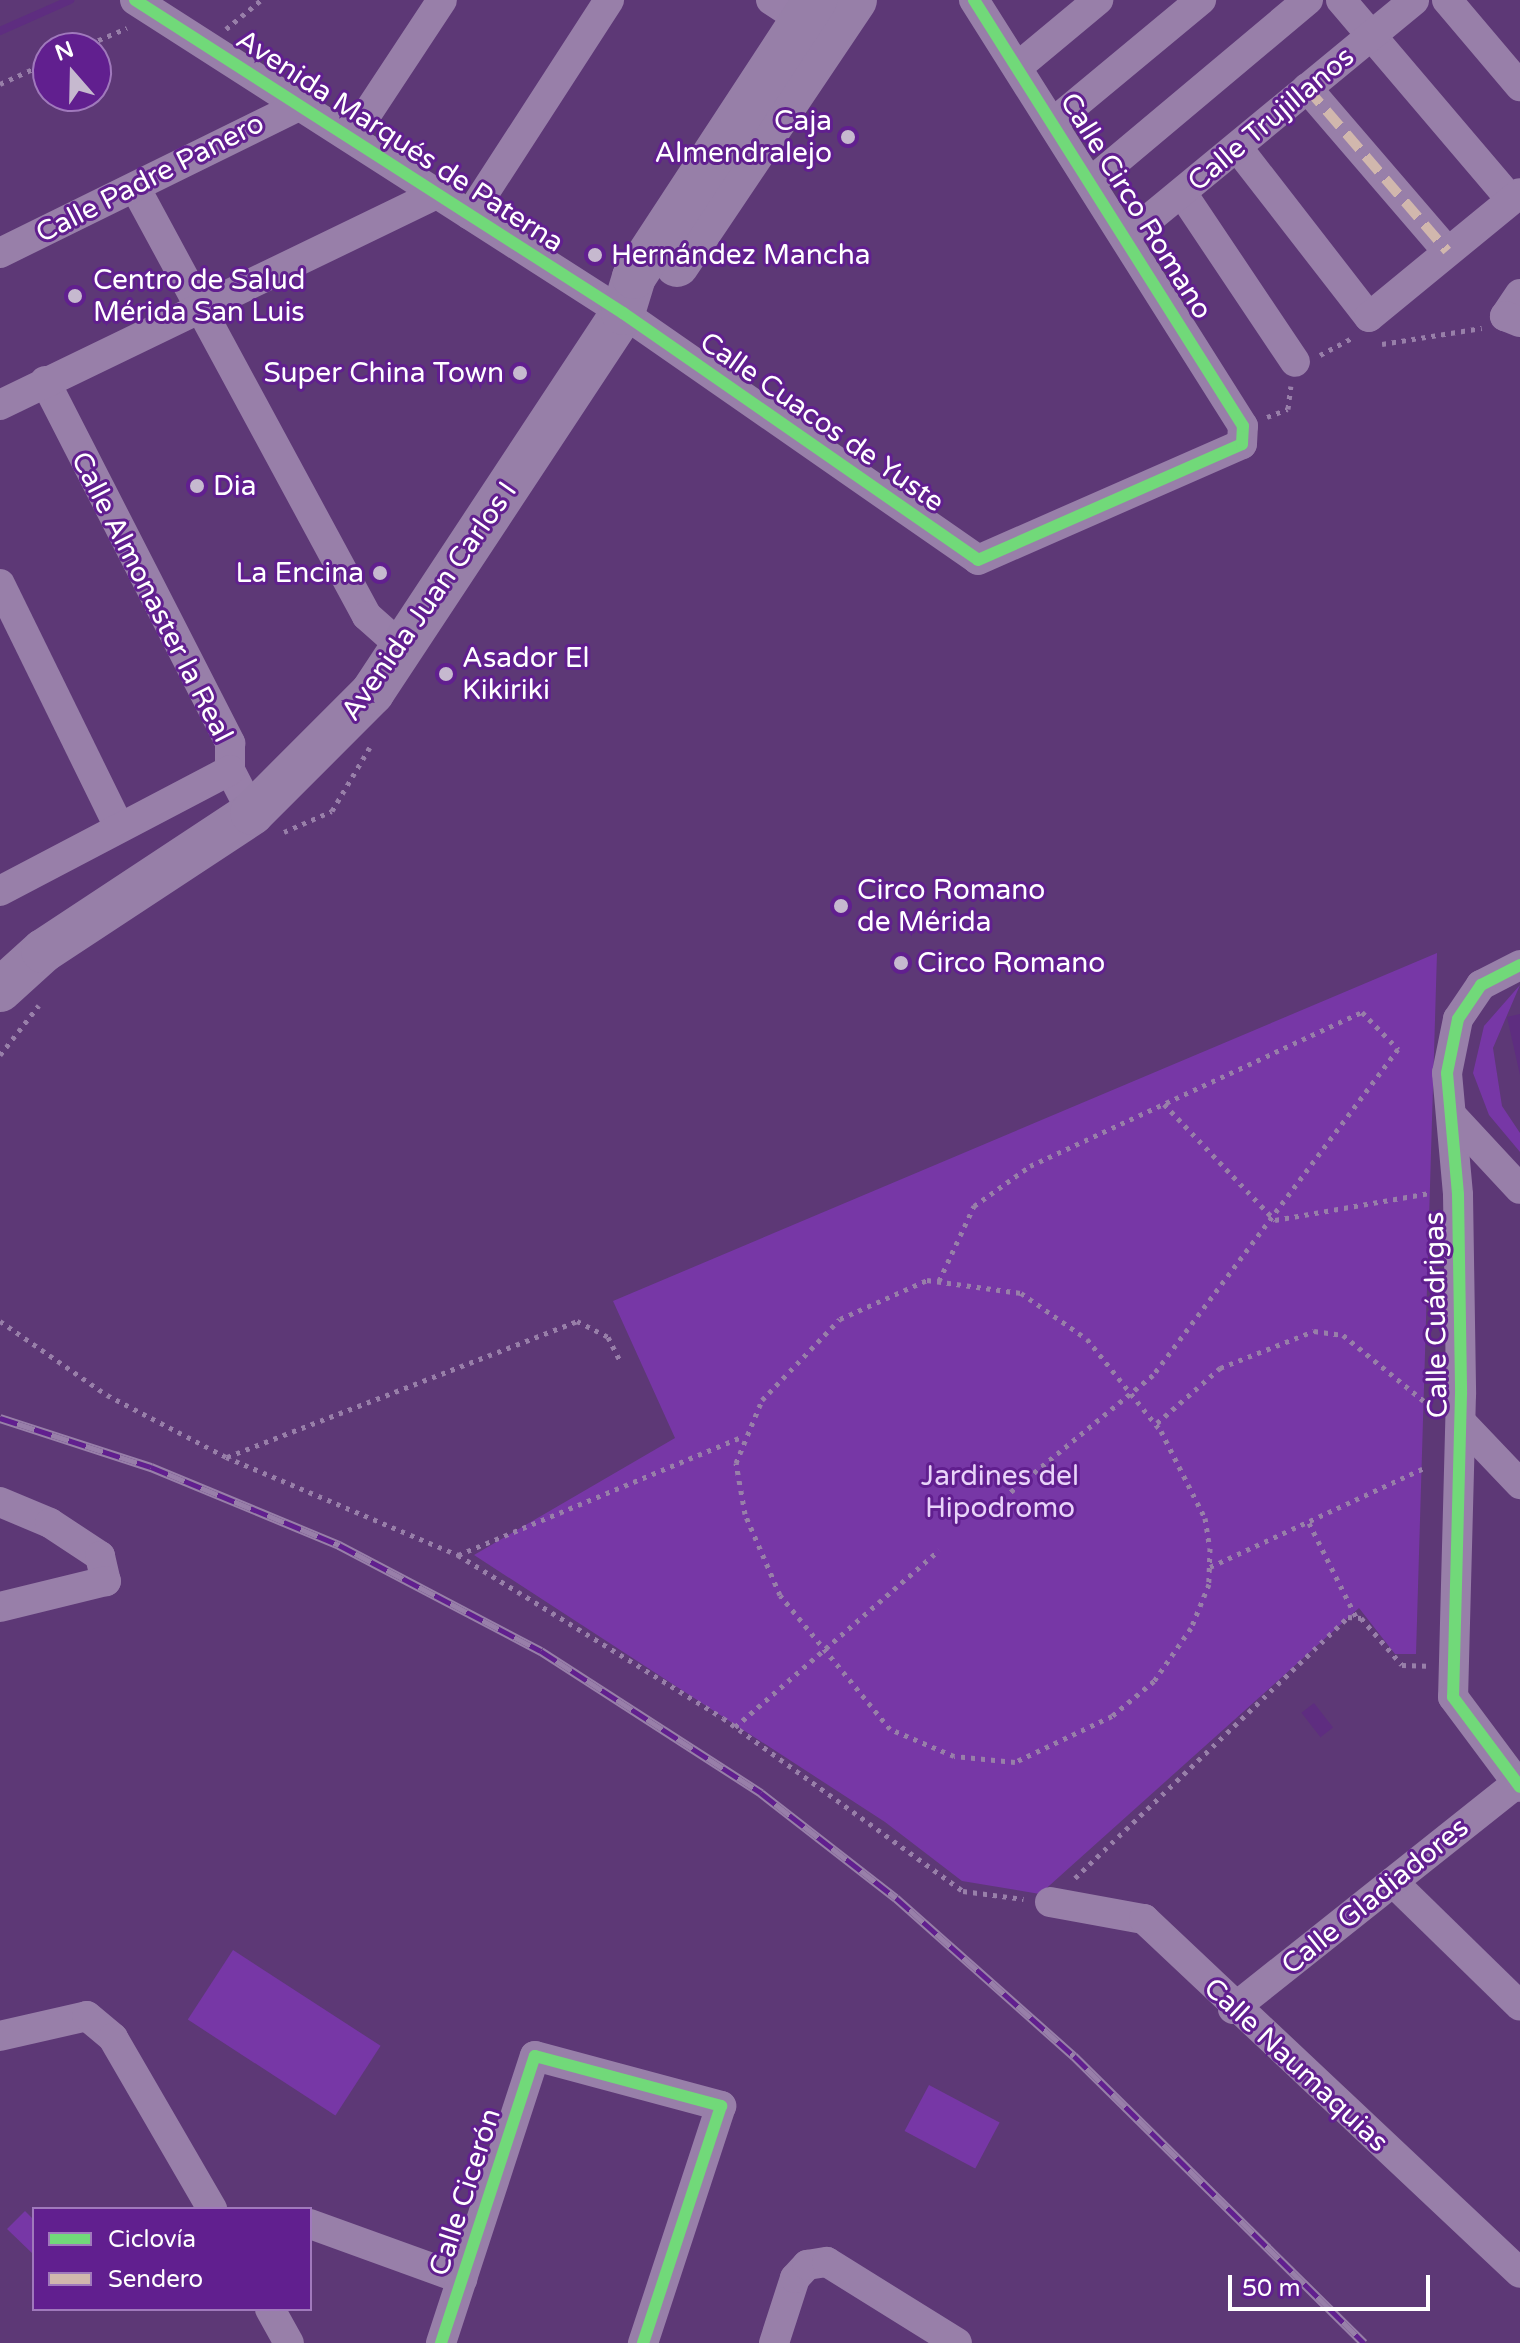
<!DOCTYPE html>
<meta charset="utf-8">
<style>
body{margin:0}
#map{position:relative;width:1520px;height:2343px;overflow:hidden;background:#5d3876;font-family:"Varela Round",sans-serif}
div>[style]{position:absolute}
.green>*{inset:0;background:#7737a6;transform-origin:0 0}
.water>*{inset:0;background:#5e2d80;transform-origin:0 0}
.stream>*{height:8px;margin:-4px;padding:0 4px;transform-origin:4px;border-radius:4px;background:#5e2d80}
.path>*{height:5px;margin-top:-2.5px;transform-origin:0;background:repeating-linear-gradient(90deg,#987fa9 0 4px,transparent 0 10px)}
.street>*{height:30px;margin:-15px;padding:0 15px;transform-origin:15px;border-radius:15px;background:#987fa9}
.primary>*{height:44px;margin:-22px;padding:0 22px;transform-origin:22px;border-radius:22px;background:#977fa8}
.rail>*{height:9px;margin-top:-4.5px;transform-origin:0;background:repeating-linear-gradient(90deg,#611f8f 0 18px,#987fa9 0 36px);box-sizing:border-box;border-block:2px solid #987fa9}
.quiet>*{height:10px;margin-top:-5px;transform-origin:0;background:repeating-linear-gradient(90deg,#d1b7ad 0 20px,transparent 0 30px)}
.cycleway>*{height:12px;margin:-6px;padding:0 6px;transform-origin:6px;border-radius:6px;background:#71d979}
.dots>*{width:22px;height:22px;translate:-50% -50%;box-sizing:border-box;border:4px solid #611f8f;border-radius:50%}
span{translate:-50% -50%;white-space:nowrap;text-align:center;line-height:1.15;-webkit-text-stroke:6px #611f8f;paint-order:stroke}
.street-label{font-size:28px;color:#fff}
.poi-label{font-size:28px;color:#fff}
.right{translate:-100% -50%;text-align:right}
.left{translate:0 -50%;text-align:left}
.park-label{font-size:28px;color:#e9d4f9}
.legend{position:absolute;left:32px;top:2207px;width:280px;height:104px;box-sizing:border-box;background:#611f8f;border:2px solid #a079bc;margin:0;padding:10px 14px;list-style:none;font-size:24px;color:#fff}
.legend li{display:flex;align-items:center;gap:16px;height:40px}
.legend b{width:40px;border:2px solid #a079bc}
.north{position:absolute;left:32px;top:32px;width:80px;height:80px;box-sizing:border-box;background:#611f8f;border:2px solid #a079bc;border-radius:50%;rotate:340deg;font-size:22px;font-weight:700;line-height:32px;text-align:center;color:#fff}
.north::after{content:'';display:block;margin:auto;width:28px;height:36px;background:#c6b9cf;clip-path:polygon(50% 0,100% 100%,50% 72%,0 100%)}
.scale{position:absolute;left:1228px;top:2275px;width:202px;height:36px;box-sizing:border-box;border:4px solid #fff;border-top:0;padding-left:10px;font-size:24px;line-height:28px;white-space:nowrap;color:#fff;-webkit-text-stroke:6px #611f8f;paint-order:stroke}
</style>
<div id="map">
<div class="green">
<div style="clip-path:polygon(1437px 953px,1416px 1654px,1395px 1654px,1359px 1608px,1040px 1894px,962px 1881px,885px 1822px,474px 1555px,675px 1438px,613px 1301px)"></div>
<div style="clip-path:polygon(1520px 985px,1493px 1048px,1502px 1106px,1520px 1133px,1520px 1152px,1489px 1115px,1473px 1073px,1484px 1026px)"></div>
<div style="left:233px;top:1950px;width:176px;height:83px;rotate:33deg"></div>
<div style="left:929px;top:2085px;width:80px;height:52px;rotate:28deg"></div>
<div style="clip-path:polygon(25px 2211px,34px 2220px,34px 2255px,7px 2229px)"></div>
</div>
<div class="water">
<div style="clip-path:polygon(1520px 1014px,1520px 1075px,1507px 1017px)"></div>
<div style="left:1314px;top:1703px;width:31px;height:16px;rotate:52deg"></div>
</div>
<div class="stream">
<div style="left:0;top:31px;width:77px;rotate:-23.9deg"></div>
</div>
<div class="path">
<div style="left:226px;top:29px;width:45px;rotate:-39.6deg"></div>
<div style="left:80px;top:48px;width:51px;rotate:-23.1deg"></div>
<div style="left:0;top:84px;width:53px;rotate:-24.6deg"></div>
<div style="left:1382px;top:344px;width:101px;rotate:-9.1deg"></div>
<div style="left:1320px;top:355px;width:36px;rotate:-28deg"></div>
<div style="left:1267px;top:417px;width:22px;rotate:-21deg"></div>
<div style="left:1288px;top:409px;width:23px;rotate:-83deg"></div>
<div style="left:284px;top:832px;width:52px;rotate:-23.6deg"></div>
<div style="left:332px;top:811px;width:74px;rotate:-59.3deg"></div>
<div style="left:0;top:1055px;width:63px;rotate:-52deg"></div>
<div style="left:1164px;top:1104px;width:161px;rotate:46.3deg"></div>
<div style="left:1275px;top:1220px;width:157px;rotate:-9.9deg"></div>
<div style="left:927px;top:1280px;width:95px;rotate:7.9deg"></div>
<div style="left:1021px;top:1293px;width:80px;rotate:34.9deg"></div>
<div style="left:1087px;top:1339px;width:118px;rotate:51.2deg"></div>
<div style="left:1161px;top:1431px;width:97px;rotate:63.2deg"></div>
<div style="left:1205px;top:1518px;width:30px;rotate:81deg"></div>
<div style="left:1210px;top:1548px;width:36px;rotate:92deg"></div>
<div style="left:1209px;top:1584px;width:48px;rotate:112.2deg"></div>
<div style="left:1191px;top:1628px;width:65px;rotate:124.9deg"></div>
<div style="left:1154px;top:1681px;width:55px;rotate:140.2deg"></div>
<div style="left:1112px;top:1716px;width:107px;rotate:154.6deg"></div>
<div style="left:1015px;top:1762px;width:61px;rotate:-174.4deg"></div>
<div style="left:954px;top:1756px;width:69px;rotate:-157.1deg"></div>
<div style="left:890px;top:1729px;width:173px;rotate:-129.4deg"></div>
<div style="left:780px;top:1595px;width:88px;rotate:-113.4deg"></div>
<div style="left:745px;top:1514px;width:52px;rotate:-100deg"></div>
<div style="left:736px;top:1463px;width:68px;rotate:-67.6deg"></div>
<div style="left:762px;top:1400px;width:112px;rotate:-46.1deg"></div>
<div style="left:840px;top:1319px;width:95px;rotate:-24.1deg"></div>
<div style="left:939px;top:1281px;width:83px;rotate:-65deg"></div>
<div style="left:974px;top:1206px;width:69px;rotate:-35.5deg"></div>
<div style="left:1030px;top:1166px;width:366px;rotate:-24.9deg"></div>
<div style="left:1362px;top:1012px;width:52px;rotate:45.8deg"></div>
<div style="left:1398px;top:1049px;width:408px;rotate:126.9deg"></div>
<div style="left:1153px;top:1375px;width:188px;rotate:140.6deg"></div>
<div style="left:0;top:1321px;width:130px;rotate:34.7deg"></div>
<div style="left:107px;top:1395px;width:134px;rotate:27.5deg"></div>
<div style="left:226px;top:1457px;width:252px;rotate:22.9deg"></div>
<div style="left:458px;top:1555px;width:311px;rotate:31.6deg"></div>
<div style="left:723px;top:1718px;width:296px;rotate:35.8deg"></div>
<div style="left:963px;top:1891px;width:61px;rotate:7.6deg"></div>
<div style="left:1157px;top:1423px;width:84px;rotate:-41.1deg"></div>
<div style="left:1220px;top:1368px;width:101px;rotate:-21.5deg"></div>
<div style="left:1314px;top:1331px;width:29px;rotate:8deg"></div>
<div style="left:1343px;top:1335px;width:104px;rotate:39.2deg"></div>
<div style="left:227px;top:1457px;width:375px;rotate:-21.2deg"></div>
<div style="left:577px;top:1321px;width:35px;rotate:27deg"></div>
<div style="left:608px;top:1337px;width:25px;rotate:63deg"></div>
<div style="left:1309px;top:1523px;width:105px;rotate:63.4deg"></div>
<div style="left:458px;top:1555px;width:308px;rotate:-22.6deg"></div>
<div style="left:1210px;top:1567px;width:234px;rotate:-24.8deg"></div>
<div style="left:735px;top:1727px;width:270px;rotate:-40.9deg"></div>
<div style="left:1075px;top:1878px;width:378px;rotate:-43.7deg"></div>
<div style="left:1348px;top:1617px;width:13px;rotate:4deg"></div>
<div style="left:1361px;top:1618px;width:62px;rotate:48.9deg"></div>
<div style="left:1402px;top:1665px;width:25px;rotate:2deg"></div>
</div>
<div class="street">
<div style="left:135px;top:0;width:580px;rotate:32.68deg"></div>
<div style="left:623px;top:313px;width:432px;rotate:34.8deg"></div>
<div style="left:978px;top:560px;width:288px;rotate:-23.7deg"></div>
<div style="left:1242px;top:444px;width:18px;rotate:-87deg"></div>
<div style="left:1243px;top:426px;width:504px;rotate:-122.27deg"></div>
<div style="left:771px;top:0;width:37px;rotate:33deg"></div>
<div style="left:1341px;top:0;width:262px;rotate:49.6deg"></div>
<div style="left:1447px;top:0;width:113px;rotate:49.7deg"></div>
<div style="left:1020px;top:65px;width:102px;rotate:-39.8deg"></div>
<div style="left:1307px;top:88px;width:215px;rotate:49.3deg"></div>
<div style="left:1055px;top:121px;width:190px;rotate:-39.7deg"></div>
<div style="left:351px;top:138px;width:165px;rotate:-56.6deg"></div>
<div style="left:1237px;top:147px;width:215px;rotate:52.2deg"></div>
<div style="left:1369px;top:317px;width:195px;rotate:-39.4deg"></div>
<div style="left:1092px;top:181px;width:282px;rotate:-40deg"></div>
<div style="left:136px;top:189px;width:485px;rotate:61.6deg"></div>
<div style="left:367px;top:616px;width:47px;rotate:41.5deg"></div>
<div style="left:1182px;top:193px;width:203px;rotate:56.2deg"></div>
<div style="left:470px;top:215px;width:256px;rotate:-57.1deg"></div>
<div style="left:1127px;top:237px;width:372px;rotate:-39.5deg"></div>
<div style="left:0;top:253px;width:335px;rotate:-26.2deg"></div>
<div style="left:1520px;top:294px;width:27px;rotate:124deg"></div>
<div style="left:1505px;top:316px;width:16px;rotate:22deg"></div>
<div style="left:45px;top:381px;width:407px;rotate:62.9deg"></div>
<div style="left:230px;top:743px;width:27px;rotate:90deg"></div>
<div style="left:230px;top:770px;width:48px;rotate:62.9deg"></div>
<div style="left:0;top:405px;width:483px;rotate:-25.8deg"></div>
<div style="left:0;top:584px;width:268px;rotate:63.9deg"></div>
<div style="left:0;top:891px;width:260px;rotate:-27.7deg"></div>
<div style="left:1520px;top:965px;width:44px;rotate:152.9deg"></div>
<div style="left:1481px;top:985px;width:41px;rotate:124.1deg"></div>
<div style="left:1458px;top:1019px;width:55px;rotate:101.5deg"></div>
<div style="left:1447px;top:1073px;width:122px;rotate:84.8deg"></div>
<div style="left:1458px;top:1195px;width:199px;rotate:89.1deg"></div>
<div style="left:1461px;top:1394px;width:303px;rotate:91.5deg"></div>
<div style="left:1453px;top:1697px;width:112px;rotate:53.3deg"></div>
<div style="left:1453px;top:1117px;width:98px;rotate:47.1deg"></div>
<div style="left:1461px;top:1422px;width:86px;rotate:46.4deg"></div>
<div style="left:0;top:1502px;width:54px;rotate:22.8deg"></div>
<div style="left:50px;top:1523px;width:60px;rotate:33.4deg"></div>
<div style="left:100px;top:1556px;width:26px;rotate:77deg"></div>
<div style="left:106px;top:1581px;width:109px;rotate:166.2deg"></div>
<div style="left:1393px;top:1882px;width:177px;rotate:44.3deg"></div>
<div style="left:1050px;top:1902px;width:96px;rotate:10.3deg"></div>
<div style="left:1144px;top:1919px;width:516px;rotate:43.27deg"></div>
<div style="left:1233px;top:2009px;width:363px;rotate:-38.5deg"></div>
<div style="left:0;top:2036px;width:89px;rotate:-12.9deg"></div>
<div style="left:87px;top:2016px;width:34px;rotate:40deg"></div>
<div style="left:113px;top:2038px;width:198px;rotate:59.9deg"></div>
<div style="left:310px;top:2224px;width:162px;rotate:19.9deg"></div>
<div style="left:270px;top:2309px;width:39px;rotate:61deg"></div>
<div style="left:441px;top:2343px;width:302px;rotate:-71.9deg"></div>
<div style="left:535px;top:2056px;width:193px;rotate:15deg"></div>
<div style="left:721px;top:2106px;width:250px;rotate:108.2deg"></div>
<div style="left:774px;top:2343px;width:68px;rotate:-72.1deg"></div>
<div style="left:795px;top:2278px;width:18px;rotate:-47deg"></div>
<div style="left:807px;top:2265px;width:20px;rotate:-9deg"></div>
<div style="left:827px;top:2262px;width:153px;rotate:31.9deg"></div>
</div>
<div class="primary">
<div style="left:677px;top:265px;width:319px;rotate:-56.1deg"></div>
<div style="left:0;top:990px;width:58px;rotate:-42.2deg"></div>
<div style="left:43px;top:951px;width:250px;rotate:-33.4deg"></div>
<div style="left:252px;top:813px;width:170px;rotate:-45deg"></div>
<div style="left:372px;top:693px;width:455px;rotate:-56.6deg"></div>
<div style="left:623px;top:313px;width:38px;rotate:-73deg"></div>
<div style="left:634px;top:277px;width:331px;rotate:-56.8deg"></div>
</div>
<div class="rail">
<div style="left:0;top:1418px;width:159px;rotate:18deg"></div>
<div style="left:151px;top:1467px;width:204px;rotate:22.5deg"></div>
<div style="left:339px;top:1545px;width:228px;rotate:27.7deg"></div>
<div style="left:541px;top:1651px;width:262px;rotate:32.8deg"></div>
<div style="left:761px;top:1793px;width:171px;rotate:37.9deg"></div>
<div style="left:896px;top:1898px;width:238px;rotate:41.6deg"></div>
<div style="left:1074px;top:2056px;width:408px;rotate:44.7deg"></div>
</div>
<div class="quiet">
<div style="left:1307px;top:88px;width:215px;rotate:49.3deg"></div>
</div>
<div class="cycleway">
<div style="left:135px;top:0;width:580px;rotate:32.68deg"></div>
<div style="left:623px;top:313px;width:432px;rotate:34.8deg"></div>
<div style="left:978px;top:560px;width:288px;rotate:-23.7deg"></div>
<div style="left:1242px;top:444px;width:18px;rotate:-87deg"></div>
<div style="left:1243px;top:426px;width:504px;rotate:-122.27deg"></div>
<div style="left:1520px;top:965px;width:44px;rotate:152.9deg"></div>
<div style="left:1481px;top:985px;width:41px;rotate:124.1deg"></div>
<div style="left:1458px;top:1019px;width:55px;rotate:101.5deg"></div>
<div style="left:1447px;top:1073px;width:122px;rotate:84.8deg"></div>
<div style="left:1458px;top:1195px;width:199px;rotate:89.1deg"></div>
<div style="left:1461px;top:1394px;width:303px;rotate:91.5deg"></div>
<div style="left:1453px;top:1697px;width:112px;rotate:53.3deg"></div>
<div style="left:441px;top:2343px;width:302px;rotate:-71.9deg"></div>
<div style="left:535px;top:2056px;width:193px;rotate:15deg"></div>
<div style="left:721px;top:2106px;width:250px;rotate:108.2deg"></div>
</div>
<div class="dots">
<div style="left:848px;top:137px;background:#c6b9cf"></div>
<div style="left:595px;top:255px;background:#c6b9cf"></div>
<div style="left:75px;top:296px;background:#c6b9cf"></div>
<div style="left:520px;top:373px;background:#c6b9cf"></div>
<div style="left:197px;top:486px;background:#c6b9cf"></div>
<div style="left:380px;top:573px;background:#c6b9cf"></div>
<div style="left:446px;top:674px;background:#c6b9cf"></div>
<div style="left:841px;top:906px;background:#c6b9cf"></div>
<div style="left:901px;top:963px;background:#c6b9cf"></div>
</div>
<div class="street-label">
<span style="left:1271px;top:119px;rotate:-40deg">Calle Trujillanos</span>
<span style="left:400px;top:141px;rotate:33deg">Avenida Marqués de Paterna</span>
<span style="left:150px;top:178px;rotate:-27deg">Calle Padre Panero</span>
<span style="left:1136px;top:206px;rotate:58deg">Calle Circo Romano</span>
<span style="left:822px;top:422px;rotate:35deg">Calle Cuacos de Yuste</span>
<span style="left:152px;top:597px;rotate:63deg">Calle Almonaster la Real</span>
<span style="left:429px;top:601px;rotate:-55deg">Avenida Juan Carlos I</span>
<span style="left:1436px;top:1315px;rotate:-91deg">Calle Cuádrigas</span>
<span style="left:1375px;top:1896px;rotate:-39deg">Calle Gladiadores</span>
<span style="left:1296px;top:2065px;rotate:43deg">Calle Naumaquias</span>
<span style="left:465px;top:2192px;rotate:-72deg">Calle Cicerón</span>
</div>
<div class="poi-label">
<span class="right" style="left:832px;top:137px">Caja<br>Almendralejo</span>
<span class="left" style="left:611px;top:255px">Hernández Mancha</span>
<span class="left" style="left:93px;top:296px">Centro de Salud<br>Mérida San Luis</span>
<span class="right" style="left:504px;top:373px">Super China Town</span>
<span class="left" style="left:213px;top:486px">Dia</span>
<span class="right" style="left:364px;top:573px">La Encina</span>
<span class="left" style="left:462px;top:674px">Asador El<br>Kikiriki</span>
<span class="left" style="left:857px;top:906px">Circo Romano<br>de Mérida</span>
<span class="left" style="left:917px;top:963px">Circo Romano</span>
</div>
<div class="park-label">
<span style="left:1000px;top:1492px">Jardines del<br>Hipodromo</span>
</div>
<ul class="legend">
<li><b style="height:10px;background:#71d979"></b>Ciclovía</li>
<li><b style="height:10px;background:#d1b7ad"></b>Sendero</li>
</ul>
<div class="north">N</div>
<div class="scale">50 m</div>
</div>
